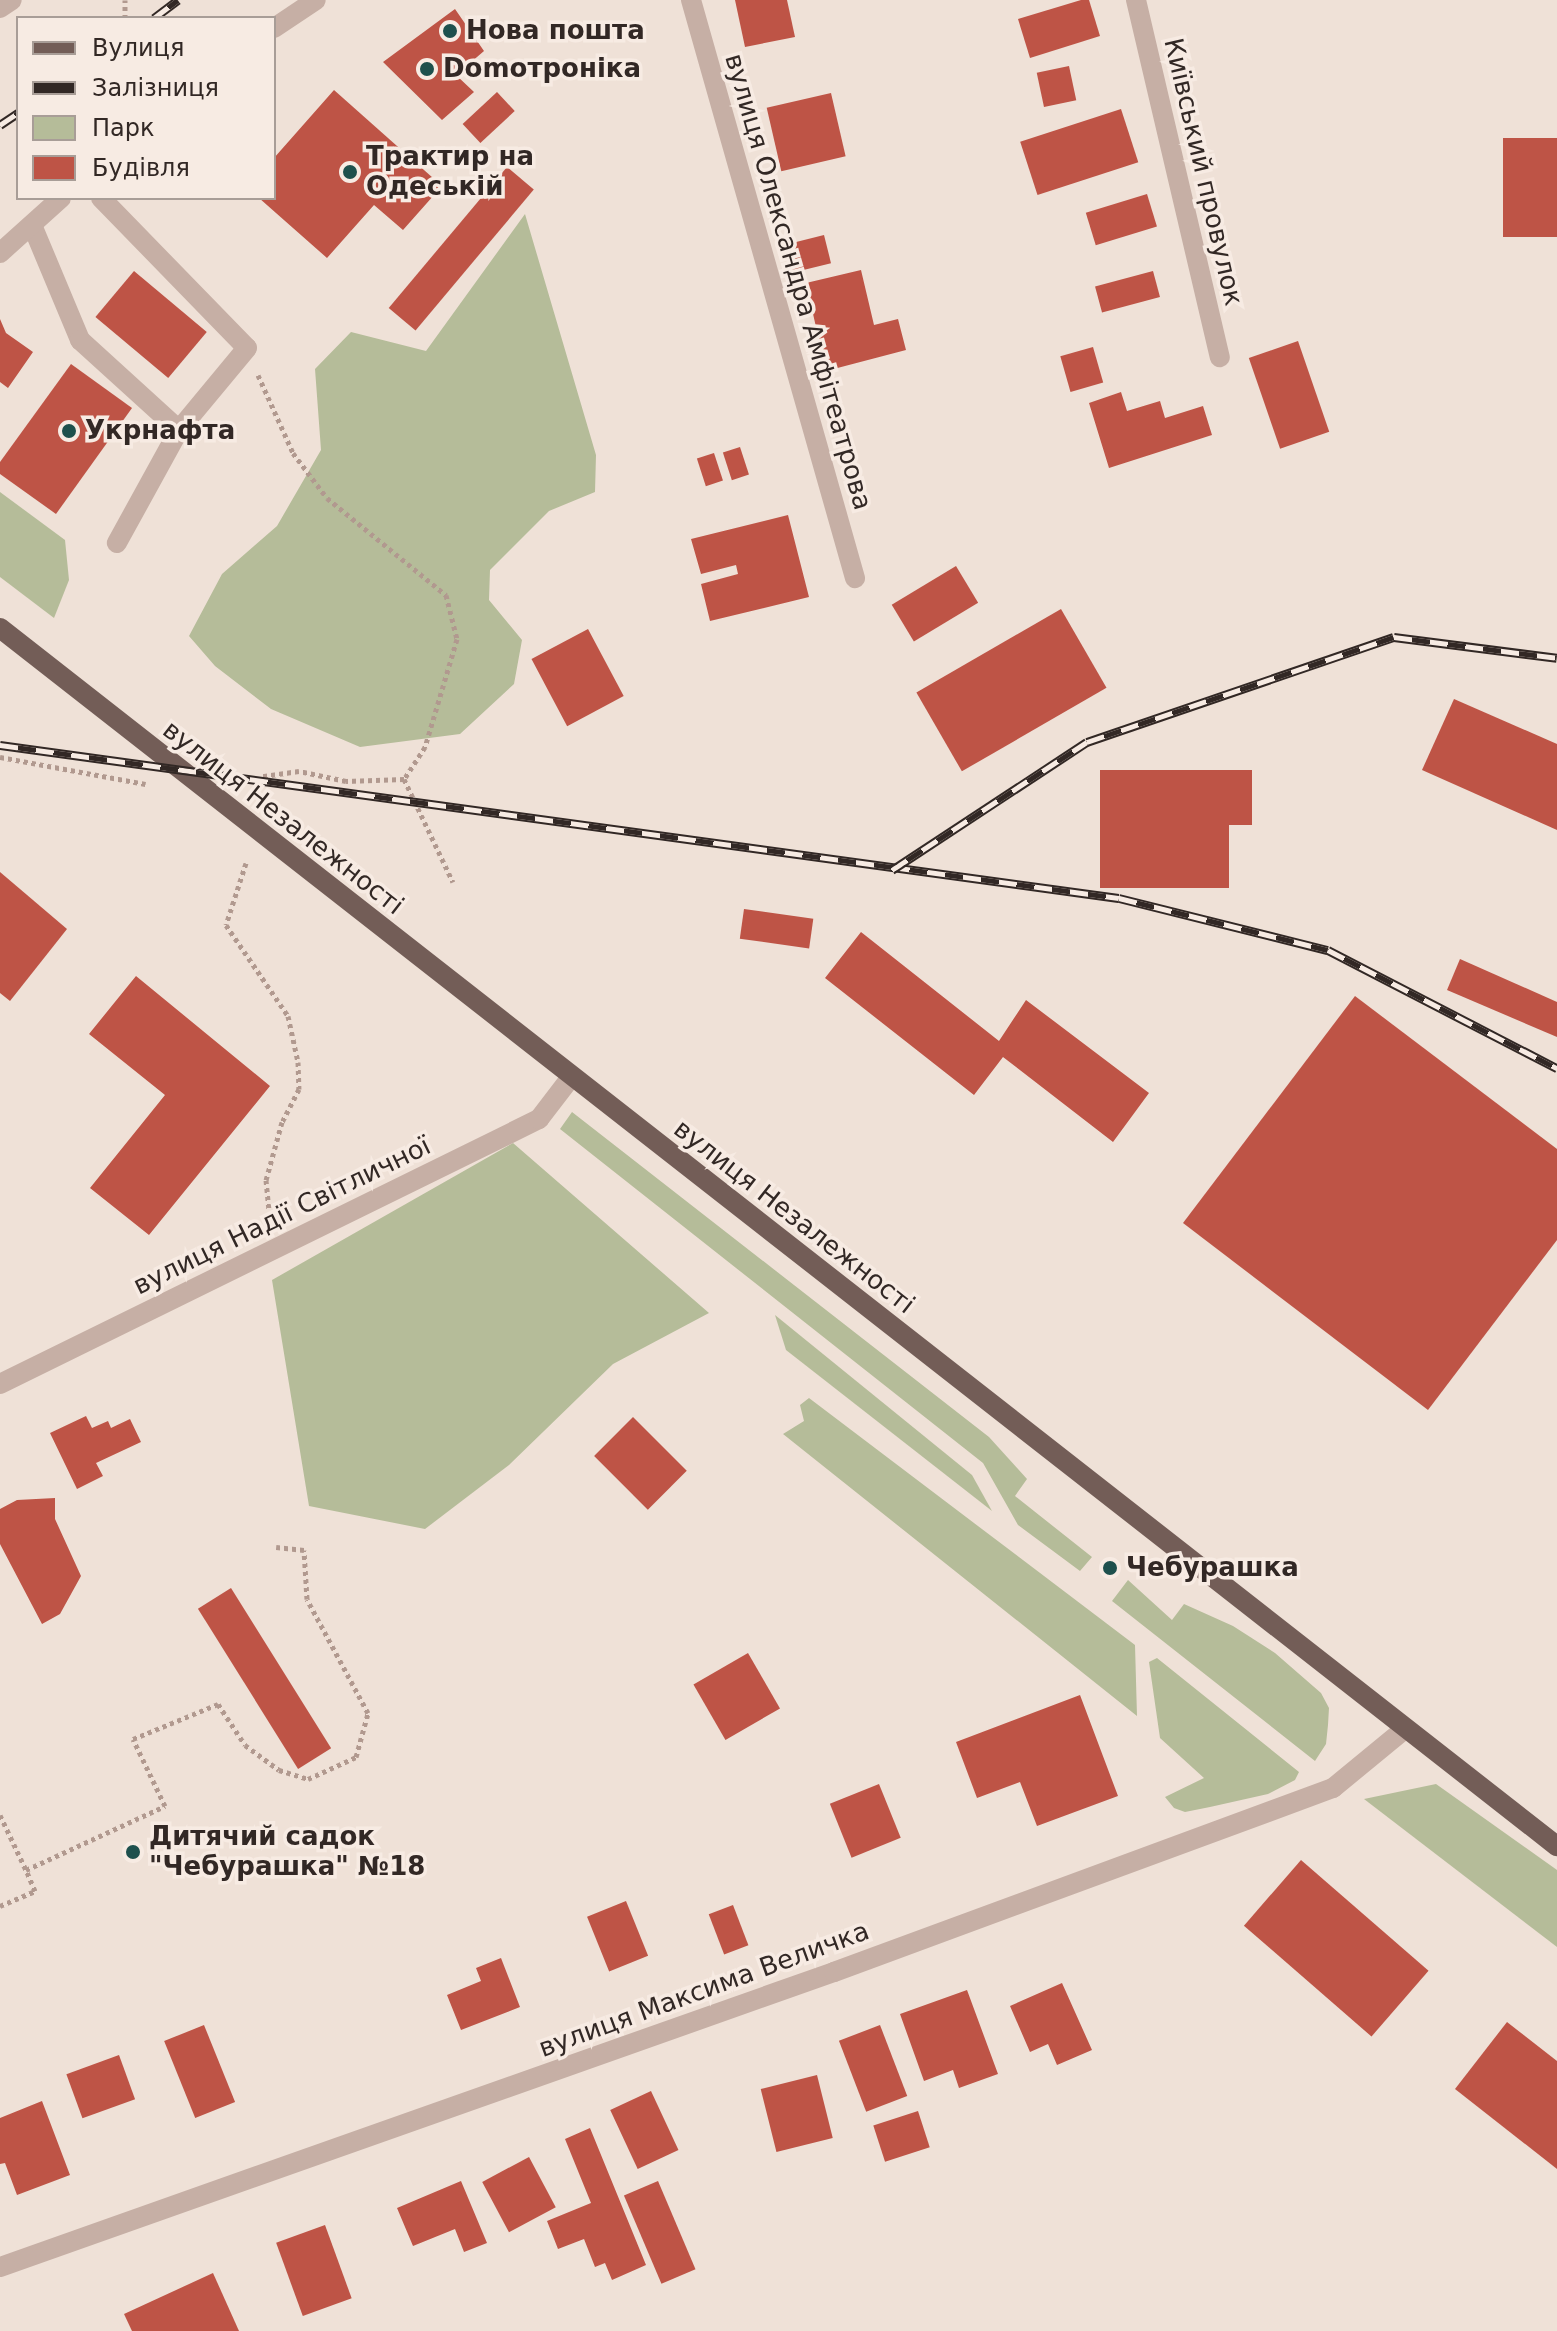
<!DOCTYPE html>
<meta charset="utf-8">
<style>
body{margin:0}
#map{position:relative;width:1557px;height:2331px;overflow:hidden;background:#efe1d7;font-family:"DejaVu Sans",sans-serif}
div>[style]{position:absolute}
.green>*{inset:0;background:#b5bc99}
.building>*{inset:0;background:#be5446;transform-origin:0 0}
.path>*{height:5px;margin-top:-2.5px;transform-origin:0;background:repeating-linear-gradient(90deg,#b1998f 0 4px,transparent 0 8px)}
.minor>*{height:20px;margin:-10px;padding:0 10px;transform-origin:10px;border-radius:10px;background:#c6afa5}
.major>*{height:20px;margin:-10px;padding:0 10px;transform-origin:10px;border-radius:10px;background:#735d57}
.rail>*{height:9px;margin-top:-4.5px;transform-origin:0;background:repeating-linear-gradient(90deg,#f7ebe3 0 18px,#322825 0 36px);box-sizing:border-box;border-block:2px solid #322825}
.dots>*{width:22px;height:22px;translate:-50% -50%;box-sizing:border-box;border:4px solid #f7ebe3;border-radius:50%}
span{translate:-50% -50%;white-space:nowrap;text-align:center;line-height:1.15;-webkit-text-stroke:7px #f7ebe3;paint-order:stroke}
.poi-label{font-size:26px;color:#322825;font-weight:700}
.left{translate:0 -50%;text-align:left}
.street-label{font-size:26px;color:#322825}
.legend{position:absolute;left:16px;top:16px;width:260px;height:184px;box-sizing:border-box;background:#f7ebe3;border:2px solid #a89d97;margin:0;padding:10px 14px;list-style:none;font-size:24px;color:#322825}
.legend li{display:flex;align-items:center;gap:16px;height:40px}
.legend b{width:40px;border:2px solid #a89d97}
</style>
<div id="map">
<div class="green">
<div style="clip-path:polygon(525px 214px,596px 455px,595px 492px,549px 511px,490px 570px,489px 600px,522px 640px,514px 684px,460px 734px,360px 747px,271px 709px,215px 666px,189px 636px,222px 574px,277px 526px,321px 450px,315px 369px,351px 332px,426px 351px)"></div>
<div style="clip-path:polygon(0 492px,65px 540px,69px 580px,54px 618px,0 577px)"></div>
<div style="clip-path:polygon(572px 1112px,989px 1437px,1027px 1479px,1015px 1496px,1092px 1557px,1080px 1571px,1018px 1525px,983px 1463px,560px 1129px)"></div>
<div style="clip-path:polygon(513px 1143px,709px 1313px,613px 1364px,509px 1465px,425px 1529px,309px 1506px,272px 1280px)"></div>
<div style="clip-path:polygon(775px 1315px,972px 1475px,992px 1511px,786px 1350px)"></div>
<div style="clip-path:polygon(809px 1398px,1135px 1645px,1137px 1716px,783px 1434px,804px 1421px,800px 1405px)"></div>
<div style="clip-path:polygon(1128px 1580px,1172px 1620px,1184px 1604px,1233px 1626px,1275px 1653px,1321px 1693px,1329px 1708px,1328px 1725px,1326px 1744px,1315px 1761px,1112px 1601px)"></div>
<div style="clip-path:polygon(1157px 1658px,1299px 1772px,1295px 1780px,1268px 1794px,1210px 1807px,1185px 1812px,1174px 1808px,1165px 1797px,1204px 1778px,1160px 1738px,1149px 1662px)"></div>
<div style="clip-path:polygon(1436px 1784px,1557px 1870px,1557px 1947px,1364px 1799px)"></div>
</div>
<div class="building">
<div style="clip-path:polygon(735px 0,787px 0,795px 37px,745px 47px)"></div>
<div style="clip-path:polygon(1081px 0,1089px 0,1100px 36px,1030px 58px,1018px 19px)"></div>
<div style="clip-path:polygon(455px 9px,484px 51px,456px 75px,474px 92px,442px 120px,383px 62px)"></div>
<div style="left:1069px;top:66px;width:35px;height:33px;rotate:78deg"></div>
<div style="clip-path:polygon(334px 90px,442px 186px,403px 230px,374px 205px,327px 258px,259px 198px,274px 198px,274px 158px)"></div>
<div style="left:497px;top:92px;width:26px;height:47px;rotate:47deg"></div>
<div style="left:831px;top:93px;width:65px;height:66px;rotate:77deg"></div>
<div style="left:1121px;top:109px;width:56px;height:106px;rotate:72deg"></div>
<div style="left:1503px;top:138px;width:54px;height:99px"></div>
<div style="left:507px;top:167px;width:35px;height:184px;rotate:40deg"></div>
<div style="left:1147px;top:194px;width:34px;height:64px;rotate:73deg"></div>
<div style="left:824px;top:235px;width:29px;height:39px;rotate:76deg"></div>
<div style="clip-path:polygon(861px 270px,874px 325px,898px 319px,906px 350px,826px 371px,806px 283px)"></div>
<div style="left:134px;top:271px;width:95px;height:60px;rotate:40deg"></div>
<div style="left:1153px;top:271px;width:27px;height:60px;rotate:75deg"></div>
<div style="clip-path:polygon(0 319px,6px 333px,33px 352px,8px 388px,0 382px)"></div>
<div style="left:1298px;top:341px;width:96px;height:52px;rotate:71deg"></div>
<div style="left:1093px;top:347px;width:37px;height:34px;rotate:74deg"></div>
<div style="clip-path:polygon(71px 364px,132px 408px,56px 514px,0 474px,0 462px)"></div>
<div style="clip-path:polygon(1121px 392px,1127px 411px,1160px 401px,1165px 418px,1203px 406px,1212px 435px,1109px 468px,1089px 403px)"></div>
<div style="left:740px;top:447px;width:29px;height:18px;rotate:72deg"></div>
<div style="left:714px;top:453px;width:29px;height:18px;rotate:72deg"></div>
<div style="clip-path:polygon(788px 515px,809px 597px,710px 621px,701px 584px,738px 574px,736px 565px,701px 574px,691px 539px)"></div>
<div style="left:956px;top:566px;width:43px;height:75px;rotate:59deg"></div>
<div style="left:1061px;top:609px;width:91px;height:167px;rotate:60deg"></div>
<div style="left:588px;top:629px;width:76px;height:64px;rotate:62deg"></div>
<div style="clip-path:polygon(1454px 699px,1557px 744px,1557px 830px,1422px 770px)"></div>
<div style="clip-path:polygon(1100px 770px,1252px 770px,1252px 825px,1229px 825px,1229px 888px,1100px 888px)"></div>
<div style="clip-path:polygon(0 872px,67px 929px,10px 1001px,0 993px)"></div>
<div style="left:744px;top:909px;width:70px;height:30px;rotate:8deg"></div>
<div style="clip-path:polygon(861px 932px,999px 1041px,1026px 1000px,1149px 1093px,1113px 1142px,1003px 1057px,974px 1095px,825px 978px)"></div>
<div style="clip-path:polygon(1460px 959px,1557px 1002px,1557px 1037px,1447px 990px)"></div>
<div style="clip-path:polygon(136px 976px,270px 1086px,149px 1235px,90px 1188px,165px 1095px,89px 1034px)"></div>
<div style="clip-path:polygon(1355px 996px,1557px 1149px,1557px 1240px,1428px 1410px,1183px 1223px)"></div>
<div style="clip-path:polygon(86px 1416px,92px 1428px,108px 1421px,111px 1428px,130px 1419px,141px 1442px,96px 1463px,103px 1476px,77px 1489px,50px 1433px)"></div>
<div style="left:633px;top:1417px;width:76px;height:55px;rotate:45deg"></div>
<div style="clip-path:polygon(55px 1498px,55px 1519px,81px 1576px,60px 1614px,42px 1624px,0 1544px,0 1509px,17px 1500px)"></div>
<div style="left:231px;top:1588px;width:189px;height:39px;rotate:58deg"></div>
<div style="left:748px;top:1653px;width:64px;height:63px;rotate:60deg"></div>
<div style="clip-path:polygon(1080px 1695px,1118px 1796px,1037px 1826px,1020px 1782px,977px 1798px,956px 1742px)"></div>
<div style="left:879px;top:1784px;width:58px;height:53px;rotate:68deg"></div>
<div style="left:1301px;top:1860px;width:169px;height:87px;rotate:41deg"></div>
<div style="left:626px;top:1901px;width:59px;height:42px;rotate:68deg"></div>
<div style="left:733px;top:1905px;width:43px;height:26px;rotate:69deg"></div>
<div style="clip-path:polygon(501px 1958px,520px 2007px,461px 2030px,447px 1995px,481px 1981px,476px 1968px)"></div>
<div style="clip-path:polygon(1062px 1983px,1092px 2050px,1057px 2065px,1048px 2044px,1030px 2052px,1010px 2006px)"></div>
<div style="clip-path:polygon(967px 1990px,998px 2074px,959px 2088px,953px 2070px,924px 2081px,900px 2014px)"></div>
<div style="clip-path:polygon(1507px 2022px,1557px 2061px,1557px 2169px,1455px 2089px)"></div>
<div style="left:204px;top:2025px;width:83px;height:43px;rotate:68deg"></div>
<div style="left:880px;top:2025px;width:76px;height:44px;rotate:69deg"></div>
<div style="left:119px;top:2055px;width:47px;height:56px;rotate:70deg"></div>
<div style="left:817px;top:2075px;width:65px;height:58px;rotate:76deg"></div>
<div style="left:651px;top:2091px;width:65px;height:45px;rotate:65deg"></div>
<div style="clip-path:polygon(42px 2101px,70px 2175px,17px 2195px,5px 2163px,0 2164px,0 2118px)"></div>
<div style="left:918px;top:2111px;width:38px;height:47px;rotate:72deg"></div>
<div style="clip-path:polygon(590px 2128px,646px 2265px,612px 2280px,605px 2263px,595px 2267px,584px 2239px,558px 2249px,547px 2221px,591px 2203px,565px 2139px)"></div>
<div style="left:529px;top:2157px;width:57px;height:53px;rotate:62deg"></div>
<div style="clip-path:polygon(461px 2181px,487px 2243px,464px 2252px,455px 2229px,413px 2246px,397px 2208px)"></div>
<div style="left:658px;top:2181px;width:96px;height:37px;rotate:67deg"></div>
<div style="left:325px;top:2225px;width:78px;height:52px;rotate:70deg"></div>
<div style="clip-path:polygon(213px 2273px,239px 2331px,132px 2331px,124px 2314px)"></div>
</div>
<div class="path">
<div style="left:125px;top:18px;width:18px;rotate:-90deg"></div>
<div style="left:258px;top:375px;width:85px;rotate:65.8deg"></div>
<div style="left:293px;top:453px;width:56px;rotate:52.9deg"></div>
<div style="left:327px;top:498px;width:154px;rotate:39.2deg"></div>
<div style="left:446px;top:595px;width:45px;rotate:76deg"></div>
<div style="left:457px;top:639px;width:113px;rotate:106.5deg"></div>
<div style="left:425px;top:747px;width:38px;rotate:123deg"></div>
<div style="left:404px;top:779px;width:58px;rotate:178deg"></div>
<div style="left:346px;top:781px;width:48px;rotate:-168deg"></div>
<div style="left:299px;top:771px;width:37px;rotate:172deg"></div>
<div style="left:0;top:757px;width:148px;rotate:10.5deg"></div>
<div style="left:404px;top:779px;width:114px;rotate:64.6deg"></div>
<div style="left:246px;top:863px;width:65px;rotate:107.9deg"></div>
<div style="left:226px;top:925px;width:110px;rotate:55.7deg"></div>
<div style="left:288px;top:1016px;width:47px;rotate:77.7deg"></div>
<div style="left:298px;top:1062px;width:27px;rotate:88deg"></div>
<div style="left:299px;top:1089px;width:37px;rotate:117deg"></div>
<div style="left:282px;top:1122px;width:60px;rotate:105.4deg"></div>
<div style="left:266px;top:1180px;width:41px;rotate:84.4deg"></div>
<div style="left:0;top:1815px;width:61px;rotate:64.7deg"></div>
<div style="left:0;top:1906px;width:38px;rotate:-23deg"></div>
<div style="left:35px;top:1891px;width:23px;rotate:-113deg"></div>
<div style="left:26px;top:1870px;width:153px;rotate:-24.7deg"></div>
<div style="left:165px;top:1806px;width:74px;rotate:-115.5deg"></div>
<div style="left:133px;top:1739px;width:92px;rotate:-22.4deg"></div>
<div style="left:218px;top:1704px;width:49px;rotate:56.6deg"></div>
<div style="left:245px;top:1745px;width:42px;rotate:36.3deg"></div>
<div style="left:279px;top:1770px;width:30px;rotate:17deg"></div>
<div style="left:308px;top:1779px;width:53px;rotate:-24.6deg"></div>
<div style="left:356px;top:1757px;width:46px;rotate:-74.7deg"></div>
<div style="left:368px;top:1713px;width:129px;rotate:-118.2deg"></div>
<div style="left:307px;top:1599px;width:49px;rotate:-93.5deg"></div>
<div style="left:304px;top:1550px;width:28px;rotate:-174deg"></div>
</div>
<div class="minor">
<div style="left:691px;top:0;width:601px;rotate:74.16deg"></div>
<div style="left:1136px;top:0;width:367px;rotate:76.8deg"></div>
<div style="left:0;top:8px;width:14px;rotate:-34deg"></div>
<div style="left:274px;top:28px;width:50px;rotate:-33.7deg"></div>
<div style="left:101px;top:198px;width:209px;rotate:45.8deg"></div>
<div style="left:247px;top:348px;width:107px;rotate:129.7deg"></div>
<div style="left:32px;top:225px;width:125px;rotate:67.3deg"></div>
<div style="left:80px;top:340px;width:134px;rotate:42.3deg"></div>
<div style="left:179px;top:430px;width:129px;rotate:118.8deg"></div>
<div style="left:0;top:253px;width:82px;rotate:-42deg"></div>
<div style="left:0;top:1384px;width:601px;rotate:-26.18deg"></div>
<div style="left:539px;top:1119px;width:54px;rotate:-52.5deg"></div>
<div style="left:0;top:2267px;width:885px;rotate:-19.48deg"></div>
<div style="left:834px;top:1972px;width:532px;rotate:-20.24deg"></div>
<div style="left:1333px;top:1788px;width:94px;rotate:-39.4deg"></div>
</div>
<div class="major">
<div style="left:0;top:628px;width:1977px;rotate:38.04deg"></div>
</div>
<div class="rail">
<div style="left:154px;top:18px;width:30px;rotate:-37deg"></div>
<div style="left:0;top:125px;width:22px;rotate:-34deg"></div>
<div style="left:0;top:745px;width:1129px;rotate:7.79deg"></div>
<div style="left:1119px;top:898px;width:215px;rotate:14deg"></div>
<div style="left:1328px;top:950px;width:258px;rotate:27.3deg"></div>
<div style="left:892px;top:870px;width:233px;rotate:-33.3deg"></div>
<div style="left:1087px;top:742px;width:324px;rotate:-18.9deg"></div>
<div style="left:1394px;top:637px;width:164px;rotate:7.3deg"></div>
</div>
<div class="dots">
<div style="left:450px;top:31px;background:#1e504d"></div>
<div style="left:427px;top:69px;background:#1e504d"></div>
<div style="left:350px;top:172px;background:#1e504d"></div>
<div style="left:69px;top:431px;background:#1e504d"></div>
<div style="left:1110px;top:1568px;background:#1e504d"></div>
<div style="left:133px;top:1852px;background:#1e504d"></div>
</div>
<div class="poi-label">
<span class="left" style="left:466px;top:31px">Нова пошта</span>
<span class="left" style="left:443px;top:69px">Domoтроніка</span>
<span class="left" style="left:366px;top:172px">Трактир на<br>Одеській</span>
<span class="left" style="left:85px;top:431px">Укрнафта</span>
<span class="left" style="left:1126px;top:1568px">Чебурашка</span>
<span class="left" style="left:149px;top:1852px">Дитячий садок<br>"Чебурашка" №18</span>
</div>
<div class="street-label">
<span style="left:1203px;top:172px;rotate:77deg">Київський провулок</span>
<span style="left:798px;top:282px;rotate:74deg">вулиця Олександра Амфітеатрова</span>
<span style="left:283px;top:818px;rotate:38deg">вулиця Незалежності</span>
<span style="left:282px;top:1216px;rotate:-26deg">вулиця Надії Світличної</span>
<span style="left:794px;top:1217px;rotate:38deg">вулиця Незалежності</span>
<span style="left:704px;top:1990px;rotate:-20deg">вулиця Максима Величка</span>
</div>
<ul class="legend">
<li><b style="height:10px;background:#735d57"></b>Вулиця</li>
<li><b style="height:10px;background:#322825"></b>Залізниця</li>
<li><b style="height:22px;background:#b5bc99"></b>Парк</li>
<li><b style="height:22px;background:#be5446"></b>Будівля</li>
</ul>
</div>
